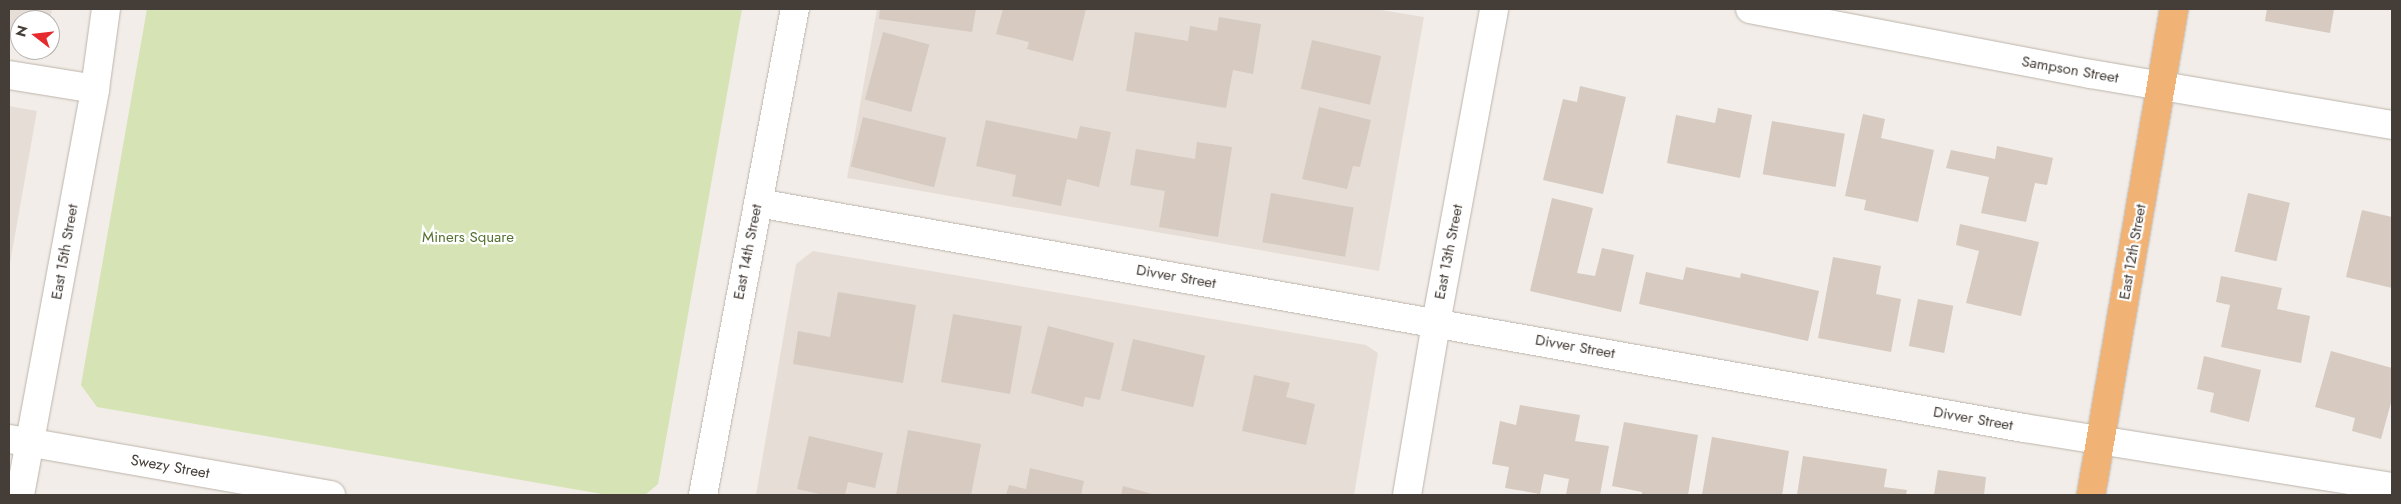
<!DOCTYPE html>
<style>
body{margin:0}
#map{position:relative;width:2401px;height:504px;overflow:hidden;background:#f2ede8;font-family:Jost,sans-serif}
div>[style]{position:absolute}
.residential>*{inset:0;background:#e6ded6}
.green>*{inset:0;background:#d6e3b4}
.building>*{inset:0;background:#d6cac1;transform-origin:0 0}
.roads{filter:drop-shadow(0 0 1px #bdb4ab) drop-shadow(0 0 1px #bdb4ab)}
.street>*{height:28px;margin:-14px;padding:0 14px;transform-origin:14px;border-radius:14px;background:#fff}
.highway>*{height:28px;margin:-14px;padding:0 14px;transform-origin:14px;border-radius:14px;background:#f0b375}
span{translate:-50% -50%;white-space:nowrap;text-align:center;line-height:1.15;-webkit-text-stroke:4.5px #fff;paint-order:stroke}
.street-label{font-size:15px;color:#453d37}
.park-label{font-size:15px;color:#547130}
.frame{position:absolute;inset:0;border:10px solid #453d37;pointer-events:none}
.north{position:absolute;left:10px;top:10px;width:50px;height:50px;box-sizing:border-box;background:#fff;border:1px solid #b5b1af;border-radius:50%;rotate:286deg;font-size:14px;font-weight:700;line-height:20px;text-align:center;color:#453d37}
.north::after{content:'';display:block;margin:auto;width:18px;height:22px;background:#e62b2e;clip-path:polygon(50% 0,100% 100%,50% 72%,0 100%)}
</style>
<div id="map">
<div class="residential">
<div style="clip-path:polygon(9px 9px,52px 9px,50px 20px,20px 20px,20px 35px,9px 33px)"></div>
<div style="clip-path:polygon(877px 9px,1375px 9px,1424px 17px,1379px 271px,847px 178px)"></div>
<div style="clip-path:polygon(9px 106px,37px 111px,9px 269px)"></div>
<div style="clip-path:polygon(813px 251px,1366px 345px,1378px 353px,1354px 495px,756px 495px,796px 264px)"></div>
</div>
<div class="green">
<div style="clip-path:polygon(147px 9px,742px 9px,658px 484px,645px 495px,608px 495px,97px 407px,81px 385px)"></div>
</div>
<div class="building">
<div style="clip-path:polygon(880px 9px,976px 9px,972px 32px,879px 19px)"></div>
<div style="clip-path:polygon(1003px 9px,1086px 9px,1073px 61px,1027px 49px,1029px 42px,996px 34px)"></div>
<div style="clip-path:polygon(2267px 9px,2334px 9px,2330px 33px,2265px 21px)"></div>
<div style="clip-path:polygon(1219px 17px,1261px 24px,1253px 74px,1233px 70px,1226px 108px,1126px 91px,1135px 32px,1188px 41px,1190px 26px,1217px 31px)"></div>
<div style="left:883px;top:32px;width:48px;height:70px;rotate:15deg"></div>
<div style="left:1312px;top:40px;width:71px;height:50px;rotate:13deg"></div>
<div style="clip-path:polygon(1580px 86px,1626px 97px,1603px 194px,1543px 180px,1563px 99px,1577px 102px)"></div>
<div style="clip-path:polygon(1319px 107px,1371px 120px,1360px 167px,1353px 166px,1347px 189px,1302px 179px)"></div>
<div style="clip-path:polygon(1718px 108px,1752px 115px,1740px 178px,1667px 163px,1676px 115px,1715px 123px)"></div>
<div style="clip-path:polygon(1863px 114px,1885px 119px,1881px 138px,1934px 150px,1918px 222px,1864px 210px,1866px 200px,1845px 196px)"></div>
<div style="left:863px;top:117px;width:86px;height:51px;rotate:14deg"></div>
<div style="clip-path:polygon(986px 120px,1077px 139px,1080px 126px,1111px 132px,1099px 187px,1067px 179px,1061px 206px,1012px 196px,1016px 175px,976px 166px)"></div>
<div style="left:1772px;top:121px;width:74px;height:54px;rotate:10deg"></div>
<div style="clip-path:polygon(1197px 142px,1232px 147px,1218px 237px,1159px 227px,1165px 191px,1130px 185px,1136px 149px,1195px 159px)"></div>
<div style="clip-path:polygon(1997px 146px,2053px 158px,2047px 185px,2035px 183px,2026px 222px,1981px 213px,1989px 177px,1946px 168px,1951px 150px,1995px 159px)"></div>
<div style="left:1271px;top:193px;width:84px;height:50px;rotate:10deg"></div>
<div style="left:2248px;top:193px;width:43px;height:60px;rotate:13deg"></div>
<div style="clip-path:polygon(1552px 198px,1593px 208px,1577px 273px,1595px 276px,1602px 248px,1634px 255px,1621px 312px,1530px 291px)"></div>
<div style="clip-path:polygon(2362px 210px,2392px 217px,2392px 288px,2346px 277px)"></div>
<div style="clip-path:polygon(1960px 224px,2039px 242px,2021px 316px,1966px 303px,1979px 251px,1956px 245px)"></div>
<div style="clip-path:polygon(1833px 257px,1881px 266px,1876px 294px,1901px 299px,1891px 352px,1818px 338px)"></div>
<div style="clip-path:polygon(1686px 267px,1740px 278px,1741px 273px,1819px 291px,1808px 341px,1639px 304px,1646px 272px,1683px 280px)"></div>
<div style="clip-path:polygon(2221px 276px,2282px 288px,2277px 309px,2310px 316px,2301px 363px,2221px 347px,2230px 305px,2216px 302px)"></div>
<div style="clip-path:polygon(838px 292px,916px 305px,903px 383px,793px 364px,798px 331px,830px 337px)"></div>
<div style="left:1918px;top:299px;width:36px;height:48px;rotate:11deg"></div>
<div style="left:953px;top:314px;width:70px;height:69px;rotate:10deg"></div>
<div style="clip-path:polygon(1048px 326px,1114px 343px,1100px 400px,1085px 397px,1083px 407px,1031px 393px)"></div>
<div style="left:1133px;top:339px;width:74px;height:53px;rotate:13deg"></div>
<div style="clip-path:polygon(2331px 351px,2392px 368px,2392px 399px,2381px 439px,2352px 431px,2355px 418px,2315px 407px)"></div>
<div style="clip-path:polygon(2204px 356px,2261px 370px,2249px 422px,2210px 412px,2214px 393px,2197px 389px)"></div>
<div style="clip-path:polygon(1254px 375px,1290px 383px,1286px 397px,1315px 404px,1306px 445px,1242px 431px)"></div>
<div style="clip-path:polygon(1520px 405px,1580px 415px,1575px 441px,1609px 446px,1600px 495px,1566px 495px,1569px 479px,1544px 474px,1540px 494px,1505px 488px,1509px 467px,1492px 464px,1500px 421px,1516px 425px)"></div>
<div style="clip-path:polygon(1624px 422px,1698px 435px,1688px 495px,1642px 495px,1642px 492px,1612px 486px)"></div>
<div style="clip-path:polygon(908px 430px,981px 444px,971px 495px,896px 495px)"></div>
<div style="clip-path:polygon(809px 436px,883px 453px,875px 488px,848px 482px,845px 495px,824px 495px,797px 489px)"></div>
<div style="clip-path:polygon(1712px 437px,1789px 451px,1782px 495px,1702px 495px)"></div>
<div style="clip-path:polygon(1803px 456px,1887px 469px,1884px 487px,1907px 490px,1906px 495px,1797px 495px)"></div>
<div style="clip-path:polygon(1030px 468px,1084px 481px,1081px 495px,1006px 495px,1009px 485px,1026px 489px)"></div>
<div style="clip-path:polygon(1938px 470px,1986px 477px,1984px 495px,1934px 495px)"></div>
<div style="clip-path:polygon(1123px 486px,1156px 495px,1121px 495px)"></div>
</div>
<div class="roads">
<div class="street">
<div style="left:1750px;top:9px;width:347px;rotate:10.8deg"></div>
<div style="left:2091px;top:74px;width:305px;rotate:9.6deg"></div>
<div style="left:9px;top:75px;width:87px;rotate:9.2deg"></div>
<div style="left:758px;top:203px;width:1286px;rotate:10.08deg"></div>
<div style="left:2024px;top:428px;width:373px;rotate:9.1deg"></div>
<div style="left:9px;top:439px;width:327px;rotate:9.9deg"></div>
<div style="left:20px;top:495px;width:413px;rotate:-79.5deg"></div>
<div style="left:95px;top:89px;width:81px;rotate:-82.2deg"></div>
<div style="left:703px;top:495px;width:495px;rotate:-79.3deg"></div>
<div style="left:1407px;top:495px;width:174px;rotate:-80.4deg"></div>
<div style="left:1436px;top:323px;width:319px;rotate:-79.5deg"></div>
</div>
<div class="highway">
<div style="left:2091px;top:495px;width:493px;rotate:-80.3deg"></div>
</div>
</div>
<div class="street-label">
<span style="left:2070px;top:70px;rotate:10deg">Sampson Street</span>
<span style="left:65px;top:252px;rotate:-80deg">East 15th Street</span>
<span style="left:748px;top:252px;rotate:-79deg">East 14th Street</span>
<span style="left:1449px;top:252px;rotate:-79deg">East 13th Street</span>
<span style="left:2133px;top:252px;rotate:-80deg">East 12th Street</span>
<span style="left:1176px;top:277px;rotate:10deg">Divver Street</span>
<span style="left:1575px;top:347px;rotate:10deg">Divver Street</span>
<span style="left:1973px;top:419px;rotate:10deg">Divver Street</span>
<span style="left:170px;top:467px;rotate:10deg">Swezy Street</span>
</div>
<div class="park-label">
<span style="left:468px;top:238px">Miners Square</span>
</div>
<div class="frame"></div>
<div class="north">N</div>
</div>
